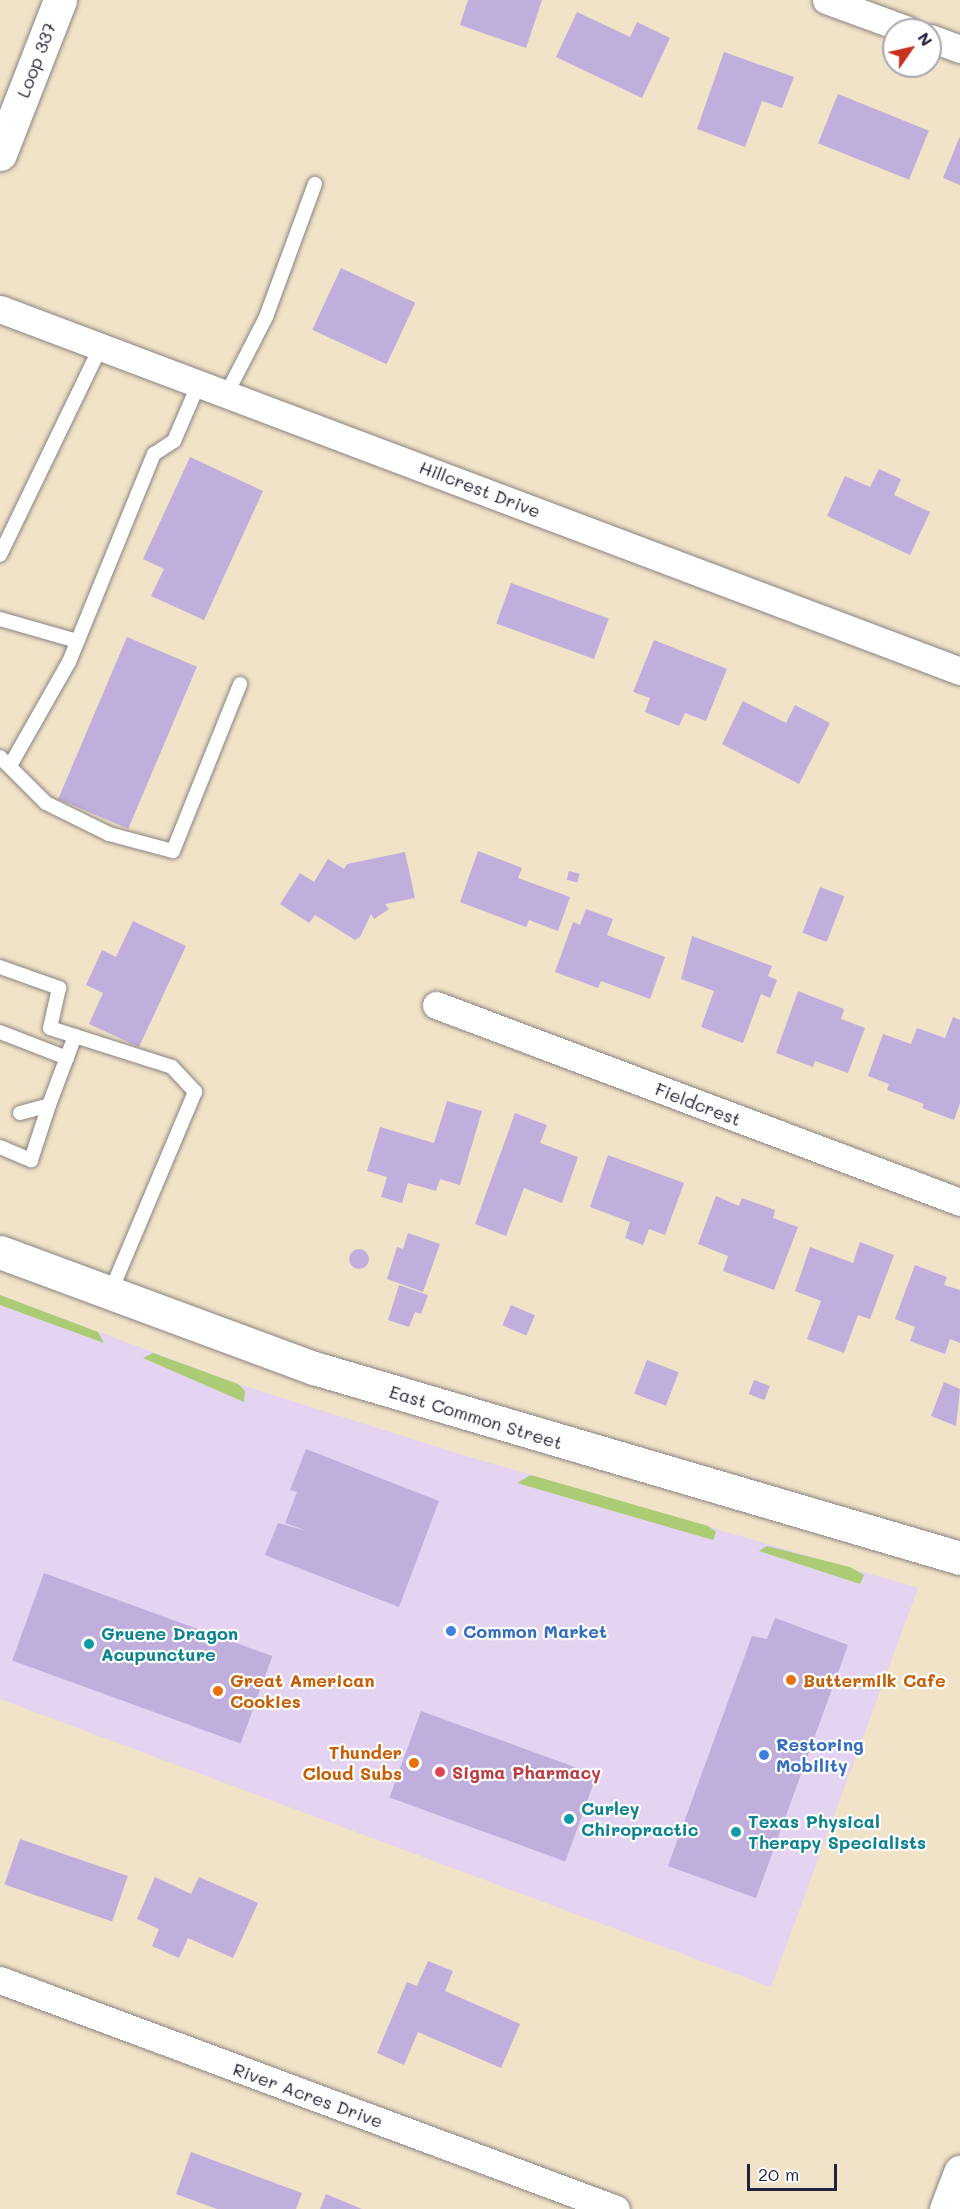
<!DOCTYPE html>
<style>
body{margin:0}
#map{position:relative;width:960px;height:2209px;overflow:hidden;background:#f1e3c7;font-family:Mali,sans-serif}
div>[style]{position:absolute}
.built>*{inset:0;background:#e4d3f1}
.green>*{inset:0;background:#abcc75}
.building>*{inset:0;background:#c0aedd;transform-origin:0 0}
.round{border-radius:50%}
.roads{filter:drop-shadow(0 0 2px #8a8281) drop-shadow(0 0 2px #8a8281)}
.lane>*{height:14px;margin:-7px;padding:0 7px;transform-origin:7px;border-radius:7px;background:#fff}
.street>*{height:27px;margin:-13.5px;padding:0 13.5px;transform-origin:13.5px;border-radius:13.5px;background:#fff}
.secondary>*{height:33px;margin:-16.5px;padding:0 16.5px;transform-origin:16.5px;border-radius:16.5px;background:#fff}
.primary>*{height:33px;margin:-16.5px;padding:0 16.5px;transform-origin:16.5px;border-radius:16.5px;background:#fff}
.dots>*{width:16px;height:16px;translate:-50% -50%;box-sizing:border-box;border:3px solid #fff;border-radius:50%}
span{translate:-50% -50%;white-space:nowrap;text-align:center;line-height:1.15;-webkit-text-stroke:4.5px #fff;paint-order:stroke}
.street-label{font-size:18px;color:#22223b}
.shop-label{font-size:18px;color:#366cbe;font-weight:700}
.left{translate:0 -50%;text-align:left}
.culture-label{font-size:18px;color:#0d838f;font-weight:700}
.food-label{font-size:18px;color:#c56008;font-weight:700}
.right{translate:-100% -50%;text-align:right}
.health-label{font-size:18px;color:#be3a42;font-weight:700}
.north{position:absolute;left:882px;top:18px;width:60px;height:60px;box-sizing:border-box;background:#fff;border:2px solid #a7a7b1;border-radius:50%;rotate:56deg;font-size:16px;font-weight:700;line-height:24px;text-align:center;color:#22223b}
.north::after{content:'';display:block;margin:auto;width:21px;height:27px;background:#c8321e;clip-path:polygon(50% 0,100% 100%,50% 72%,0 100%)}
.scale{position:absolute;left:747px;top:2164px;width:90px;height:27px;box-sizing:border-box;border:3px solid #22223b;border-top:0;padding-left:8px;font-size:18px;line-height:21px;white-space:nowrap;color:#22223b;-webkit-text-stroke:4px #fff;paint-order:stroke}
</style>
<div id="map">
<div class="built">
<div style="clip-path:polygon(0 1295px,238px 1384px,466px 1456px,918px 1588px,771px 1987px,0 1699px)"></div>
</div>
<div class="green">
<div style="clip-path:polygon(0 1295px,98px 1332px,104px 1343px,0 1305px)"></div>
<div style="clip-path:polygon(153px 1353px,238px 1384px,245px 1391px,244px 1402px,143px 1358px)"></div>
<div style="clip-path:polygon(531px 1475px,708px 1526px,716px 1532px,713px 1540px,517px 1483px)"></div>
<div style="clip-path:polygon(767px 1546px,850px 1567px,864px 1575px,860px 1584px,759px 1551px)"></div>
</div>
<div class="building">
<div style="clip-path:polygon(468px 0,542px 0,526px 48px,460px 25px)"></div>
<div style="clip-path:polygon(577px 12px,630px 37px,637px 22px,670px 38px,642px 98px,556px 57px)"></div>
<div style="clip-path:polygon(724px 52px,794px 77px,782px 108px,762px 101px,745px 147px,697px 129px)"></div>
<div style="left:838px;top:94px;width:98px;height:53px;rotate:22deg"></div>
<div style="clip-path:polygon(960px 136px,960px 185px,943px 178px)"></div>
<div style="left:341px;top:268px;width:82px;height:68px;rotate:25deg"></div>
<div style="clip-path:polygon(190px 457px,263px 491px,204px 620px,151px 596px,164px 569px,143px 559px)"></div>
<div style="clip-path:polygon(879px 469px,901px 479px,894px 495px,930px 512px,910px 555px,827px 516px,845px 476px,870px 487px)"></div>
<div style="left:511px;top:583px;width:104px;height:43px;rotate:20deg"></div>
<div style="left:127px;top:637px;width:76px;height:176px;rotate:23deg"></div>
<div style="clip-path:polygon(654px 640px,727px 669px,706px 721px,685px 713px,679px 726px,645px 712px,650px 698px,633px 692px)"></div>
<div style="clip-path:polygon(743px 701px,786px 723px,795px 705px,830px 723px,799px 784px,722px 744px)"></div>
<div style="clip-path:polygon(478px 851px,522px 868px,518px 878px,570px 897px,558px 931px,529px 920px,526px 927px,460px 902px)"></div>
<div style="clip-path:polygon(405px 852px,415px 898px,385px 904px,389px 909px,374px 919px,371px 914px,360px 937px,355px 940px,315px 915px,309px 923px,280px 904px,300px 873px,314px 882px,328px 859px,344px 869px,347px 864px)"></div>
<div style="left:569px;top:871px;width:11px;height:9px;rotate:15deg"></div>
<div style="left:820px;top:887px;width:26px;height:49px;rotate:21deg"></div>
<div style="clip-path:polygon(586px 909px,613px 919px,607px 935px,665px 957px,650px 999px,601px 981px,598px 988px,555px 972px,573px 922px,580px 925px)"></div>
<div style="clip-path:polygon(133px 921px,186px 946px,139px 1047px,89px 1024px,103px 993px,86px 985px,102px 950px,116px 957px)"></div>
<div style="clip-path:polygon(692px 936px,772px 966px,768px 976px,777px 980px,770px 998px,761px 994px,743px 1043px,701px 1027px,714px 991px,681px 979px)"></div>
<div style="clip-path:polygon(798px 991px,844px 1009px,841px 1019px,865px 1028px,848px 1073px,815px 1061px,813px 1067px,776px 1053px)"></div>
<div style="clip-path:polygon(953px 1017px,960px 1020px,960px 1103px,954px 1120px,922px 1108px,924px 1104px,887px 1090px,889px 1084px,868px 1076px,883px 1034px,911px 1044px,917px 1028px,945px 1038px)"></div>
<div style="clip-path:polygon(447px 1101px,482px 1111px,460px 1185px,440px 1179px,436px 1191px,408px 1183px,402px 1203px,381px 1197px,387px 1177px,367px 1171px,380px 1127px,434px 1143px)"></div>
<div style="clip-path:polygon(515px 1113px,547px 1125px,540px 1143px,578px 1157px,562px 1203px,524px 1188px,506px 1236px,475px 1224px)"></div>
<div style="clip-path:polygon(608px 1155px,684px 1183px,665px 1235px,649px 1229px,643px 1245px,625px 1238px,630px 1222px,590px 1207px)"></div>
<div style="clip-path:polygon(716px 1196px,739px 1206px,742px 1198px,775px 1210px,773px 1218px,798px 1227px,774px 1290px,723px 1271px,728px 1256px,698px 1244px)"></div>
<div style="clip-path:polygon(408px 1233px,440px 1244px,423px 1292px,387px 1279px,397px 1247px,403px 1249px)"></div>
<div style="clip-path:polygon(860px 1242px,894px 1255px,870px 1319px,858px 1315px,844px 1353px,807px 1339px,821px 1301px,795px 1291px,810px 1247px,853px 1263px)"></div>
<div class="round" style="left:349px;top:1249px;width:20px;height:20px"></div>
<div style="clip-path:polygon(915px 1265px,947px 1277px,944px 1285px,960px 1290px,960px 1343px,950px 1339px,945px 1354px,910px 1341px,915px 1327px,895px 1319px)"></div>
<div style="clip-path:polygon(399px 1285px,428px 1295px,421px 1314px,415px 1312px,409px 1327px,388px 1320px)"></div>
<div style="left:511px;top:1305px;width:26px;height:22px;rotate:23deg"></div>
<div style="left:647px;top:1360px;width:34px;height:36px;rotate:21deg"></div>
<div style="left:754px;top:1380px;width:17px;height:15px;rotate:21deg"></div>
<div style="clip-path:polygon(944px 1382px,960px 1389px,956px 1426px,931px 1416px)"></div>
<div style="clip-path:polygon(306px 1449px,439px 1501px,399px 1607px,265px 1555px,278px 1523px,307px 1531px,285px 1523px,297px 1492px,290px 1490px)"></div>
<div style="left:44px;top:1573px;width:243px;height:93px;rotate:20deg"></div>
<div style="clip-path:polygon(775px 1618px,848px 1645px,756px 1898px,668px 1866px,752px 1636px,767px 1639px)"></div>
<div style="left:421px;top:1711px;width:187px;height:92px;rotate:20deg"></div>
<div style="left:20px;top:1839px;width:114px;height:48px;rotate:19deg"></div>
<div style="clip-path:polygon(155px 1877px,191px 1894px,199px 1877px,258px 1903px,233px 1958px,188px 1938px,179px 1958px,152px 1946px,159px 1929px,137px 1919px)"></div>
<div style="clip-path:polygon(428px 1961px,453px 1971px,445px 1991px,520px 2024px,501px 2068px,418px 2032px,404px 2065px,377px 2053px,407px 1982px,417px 1986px)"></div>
<div style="clip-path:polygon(191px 2152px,302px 2193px,296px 2209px,217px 2209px,176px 2194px)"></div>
<div style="clip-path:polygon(326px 2194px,362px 2209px,320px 2209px)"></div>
</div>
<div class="roads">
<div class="lane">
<div style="left:227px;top:393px;width:85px;rotate:-62.8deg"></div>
<div style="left:266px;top:317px;width:142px;rotate:-69.8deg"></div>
<div style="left:0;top:555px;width:232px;rotate:-64.2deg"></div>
<div style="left:0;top:619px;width:80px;rotate:15.9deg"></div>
<div style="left:0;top:757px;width:65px;rotate:45deg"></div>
<div style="left:46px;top:803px;width:70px;rotate:26.2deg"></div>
<div style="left:109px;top:834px;width:66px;rotate:14.9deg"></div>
<div style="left:173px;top:851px;width:180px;rotate:-68.1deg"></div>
<div style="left:11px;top:764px;width:117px;rotate:-60.4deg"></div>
<div style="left:69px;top:662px;width:225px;rotate:-67.8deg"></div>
<div style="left:154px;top:454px;width:24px;rotate:-33deg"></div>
<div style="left:174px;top:441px;width:63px;rotate:-66.7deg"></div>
<div style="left:0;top:967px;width:63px;rotate:19.6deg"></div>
<div style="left:59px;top:988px;width:41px;rotate:102.7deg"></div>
<div style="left:50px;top:1028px;width:128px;rotate:17.7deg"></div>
<div style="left:172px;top:1067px;width:34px;rotate:47deg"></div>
<div style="left:195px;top:1092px;width:218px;rotate:112.9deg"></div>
<div style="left:0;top:1032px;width:72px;rotate:21.2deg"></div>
<div style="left:20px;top:1113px;width:30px;rotate:-15deg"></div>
<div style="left:49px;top:1105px;width:74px;rotate:-69.4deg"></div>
<div style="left:0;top:1147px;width:34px;rotate:23deg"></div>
<div style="left:31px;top:1160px;width:58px;rotate:-71.9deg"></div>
</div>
<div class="street">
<div style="left:826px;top:0;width:87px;rotate:20.1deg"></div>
<div style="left:930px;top:38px;width:32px;rotate:20deg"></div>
<div style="left:0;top:309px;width:1026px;rotate:20.66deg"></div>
<div style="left:436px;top:1005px;width:560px;rotate:20.6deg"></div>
<div style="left:0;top:1980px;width:657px;rotate:20.39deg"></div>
</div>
<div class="secondary">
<div style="left:0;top:1252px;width:335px;rotate:20.3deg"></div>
<div style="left:314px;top:1368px;width:673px;rotate:16.39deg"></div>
<div style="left:946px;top:2209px;width:40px;rotate:-69deg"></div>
</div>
<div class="primary">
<div style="left:0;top:154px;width:165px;rotate:-68.7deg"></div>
</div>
</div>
<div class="dots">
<div style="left:451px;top:1631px;background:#3f7fe0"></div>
<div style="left:89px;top:1644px;background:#0f9aa8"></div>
<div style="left:791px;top:1680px;background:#e8710a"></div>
<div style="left:218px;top:1691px;background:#e8710a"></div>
<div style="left:764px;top:1755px;background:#3f7fe0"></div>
<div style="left:414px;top:1763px;background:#e8710a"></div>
<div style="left:440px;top:1772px;background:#e0444e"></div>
<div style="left:569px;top:1819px;background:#0f9aa8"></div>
<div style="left:736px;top:1832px;background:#0f9aa8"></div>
</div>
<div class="street-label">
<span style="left:36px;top:60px;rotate:-69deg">Loop 337</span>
<span style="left:480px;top:489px;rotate:21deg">Hillcrest Drive</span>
<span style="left:698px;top:1104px;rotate:21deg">Fieldcrest</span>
<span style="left:476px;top:1417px;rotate:17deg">East Common Street</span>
<span style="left:308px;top:2095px;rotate:20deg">River Acres Drive</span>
</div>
<div class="shop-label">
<span class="left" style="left:463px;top:1631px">Common Market</span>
<span class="left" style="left:776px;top:1755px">Restoring<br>Mobility</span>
</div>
<div class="culture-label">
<span class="left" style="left:101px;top:1644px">Gruene Dragon<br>Acupuncture</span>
<span class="left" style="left:581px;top:1819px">Curley<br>Chiropractic</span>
<span class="left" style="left:748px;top:1832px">Texas Physical<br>Therapy Specialists</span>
</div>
<div class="food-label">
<span class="left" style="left:803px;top:1680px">Buttermilk Cafe</span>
<span class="left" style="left:230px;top:1691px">Great American<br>Cookies</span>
<span class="right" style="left:402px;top:1763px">Thunder<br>Cloud Subs</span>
</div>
<div class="health-label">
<span class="left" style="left:452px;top:1772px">Sigma Pharmacy</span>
</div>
<div class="north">N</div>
<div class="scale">20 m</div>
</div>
